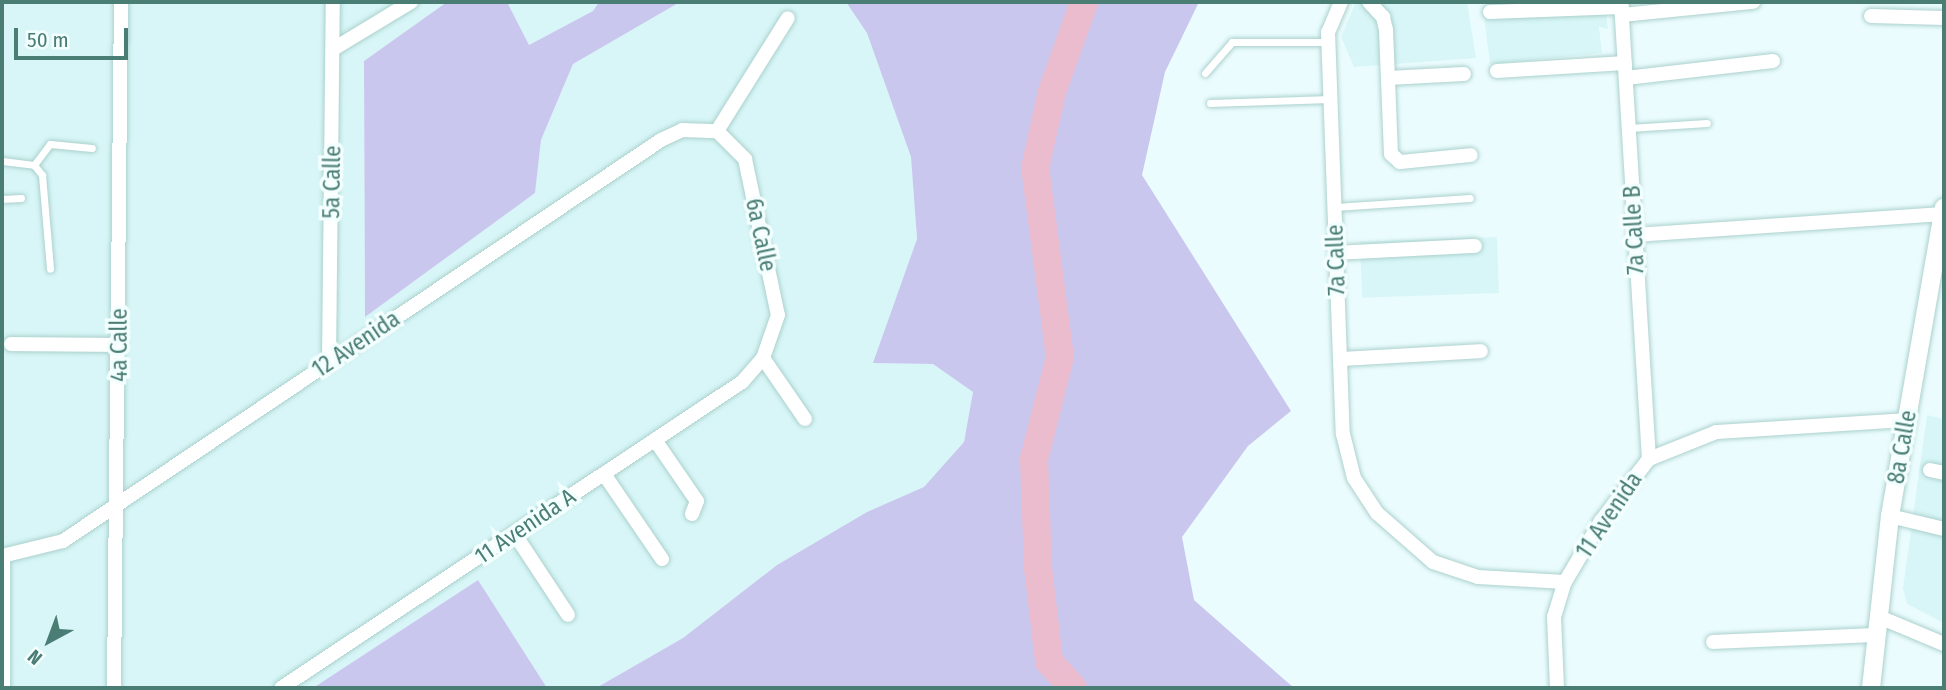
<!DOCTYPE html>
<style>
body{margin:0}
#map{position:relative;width:1946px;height:690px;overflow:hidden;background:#ebfcfe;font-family:"Fira Sans Condensed",sans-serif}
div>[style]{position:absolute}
.residential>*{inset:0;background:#d8f6f7;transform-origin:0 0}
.green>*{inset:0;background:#c9c7ee}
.river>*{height:28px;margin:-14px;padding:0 14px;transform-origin:14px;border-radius:14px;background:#ebbcce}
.roads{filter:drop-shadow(0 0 2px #abd1cd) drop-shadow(0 0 2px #abd1cd)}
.service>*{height:7px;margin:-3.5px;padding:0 3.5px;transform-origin:3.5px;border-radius:3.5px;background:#fff}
.minor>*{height:14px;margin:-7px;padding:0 7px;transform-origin:7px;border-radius:7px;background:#fff}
.tertiary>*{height:18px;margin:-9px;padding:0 9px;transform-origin:9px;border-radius:9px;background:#fff}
span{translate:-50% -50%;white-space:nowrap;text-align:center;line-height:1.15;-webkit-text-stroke:7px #f3feff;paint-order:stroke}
.street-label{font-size:23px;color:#4a7d74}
.frame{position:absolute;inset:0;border:4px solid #4a7d74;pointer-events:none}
.north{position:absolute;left:14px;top:606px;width:70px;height:70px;-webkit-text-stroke:5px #f3feff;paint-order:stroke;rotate:221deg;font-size:19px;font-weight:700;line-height:28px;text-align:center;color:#4a7d74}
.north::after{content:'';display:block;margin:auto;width:24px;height:32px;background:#4a7d74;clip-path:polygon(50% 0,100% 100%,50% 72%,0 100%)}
.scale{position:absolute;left:14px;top:28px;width:114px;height:32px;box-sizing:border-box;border:4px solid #4a7d74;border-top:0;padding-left:9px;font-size:21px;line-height:24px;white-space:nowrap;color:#4a7d74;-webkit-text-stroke:5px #f3feff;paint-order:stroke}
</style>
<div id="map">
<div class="residential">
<div style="clip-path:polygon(2px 2px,447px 2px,364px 61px,365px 317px,535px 193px,541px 140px,573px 64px,680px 2px,846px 2px,867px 33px,911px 157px,917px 239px,874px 363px,933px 364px,973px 392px,964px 442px,925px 487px,867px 512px,777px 565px,683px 638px,596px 688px,547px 688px,478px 580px,313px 688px,2px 688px)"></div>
<div style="clip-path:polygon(507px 2px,599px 2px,593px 11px,529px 45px)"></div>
<div style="clip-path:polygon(1356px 2px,1467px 2px,1476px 58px,1354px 67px,1341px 37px)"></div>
<div style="clip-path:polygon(1562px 2px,1604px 2px,1608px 29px,1599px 27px,1602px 53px,1490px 64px,1483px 8px)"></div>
<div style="left:1497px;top:237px;width:56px;height:137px;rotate:88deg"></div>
<div style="clip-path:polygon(1927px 415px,1944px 419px,1944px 623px,1907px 604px,1903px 588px)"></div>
</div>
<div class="green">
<div style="clip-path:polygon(447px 2px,507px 2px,529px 45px,593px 11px,599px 2px,680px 2px,573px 64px,541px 140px,535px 193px,365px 317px,364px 61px)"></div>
<div style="clip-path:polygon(846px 2px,1199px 2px,1165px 72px,1142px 175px,1291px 411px,1248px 446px,1182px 537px,1194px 600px,1294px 688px,596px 688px,683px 638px,777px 565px,867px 512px,924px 487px,964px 442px,973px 392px,933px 364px,873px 363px,917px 239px,911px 157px,867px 33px)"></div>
<div style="clip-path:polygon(478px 580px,547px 688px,313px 688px)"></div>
</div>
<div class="river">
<div style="left:1073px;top:688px;width:36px;rotate:-132deg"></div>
<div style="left:1049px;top:661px;width:94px;rotate:-96.7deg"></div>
<div style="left:1038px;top:568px;width:109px;rotate:-92.1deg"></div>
<div style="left:1034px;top:459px;width:105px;rotate:-75.7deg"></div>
<div style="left:1060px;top:357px;width:191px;rotate:-97.5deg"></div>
<div style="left:1035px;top:168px;width:78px;rotate:-77.4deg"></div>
<div style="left:1052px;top:92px;width:96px;rotate:-70.4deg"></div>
</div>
<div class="roads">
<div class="service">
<div style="left:1205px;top:73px;width:41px;rotate:-48.9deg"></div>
<div style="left:1232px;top:42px;width:96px"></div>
<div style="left:1210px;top:103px;width:120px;rotate:-1.9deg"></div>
<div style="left:1629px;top:128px;width:78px;rotate:-3.7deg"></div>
<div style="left:2px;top:161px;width:32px;rotate:7deg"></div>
<div style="left:34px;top:165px;width:13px;rotate:51deg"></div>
<div style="left:42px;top:175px;width:94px;rotate:85.1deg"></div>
<div style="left:34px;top:165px;width:26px;rotate:-53deg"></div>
<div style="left:50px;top:144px;width:42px;rotate:5.4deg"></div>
<div style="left:2px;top:199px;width:19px;rotate:-3deg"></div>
<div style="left:1335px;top:207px;width:135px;rotate:-3.8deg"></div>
</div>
<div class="minor">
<div style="left:1341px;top:2px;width:33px;rotate:113deg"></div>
<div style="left:1328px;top:32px;width:402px;rotate:87.9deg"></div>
<div style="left:1343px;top:434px;width:45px;rotate:76deg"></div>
<div style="left:1354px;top:478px;width:42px;rotate:56.7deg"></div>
<div style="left:1377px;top:513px;width:74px;rotate:41.2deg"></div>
<div style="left:1433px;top:562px;width:47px;rotate:18.4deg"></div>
<div style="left:1478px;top:577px;width:87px;rotate:3.3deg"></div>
<div style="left:1369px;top:2px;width:21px;rotate:47deg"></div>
<div style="left:1383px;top:17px;width:13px;rotate:77deg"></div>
<div style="left:1386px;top:30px;width:124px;rotate:87.7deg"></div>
<div style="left:1391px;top:154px;width:12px;rotate:42deg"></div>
<div style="left:1400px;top:162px;width:71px;rotate:-5.6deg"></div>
<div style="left:1621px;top:2px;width:458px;rotate:86.5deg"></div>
<div style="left:1490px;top:12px;width:132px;rotate:-2.2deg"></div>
<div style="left:1622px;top:15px;width:132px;rotate:-5.7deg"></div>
<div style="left:1871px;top:16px;width:73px;rotate:1.6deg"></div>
<div style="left:335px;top:48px;width:89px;rotate:-31.2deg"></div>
<div style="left:1497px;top:71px;width:128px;rotate:-3.6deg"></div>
<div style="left:1388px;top:78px;width:76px;rotate:-3deg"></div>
<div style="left:1626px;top:78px;width:148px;rotate:-6.6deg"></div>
<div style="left:717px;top:131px;width:133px;rotate:-57.9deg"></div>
<div style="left:1634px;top:235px;width:310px;rotate:-3.9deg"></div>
<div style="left:1336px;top:253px;width:139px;rotate:-2.9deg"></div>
<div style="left:11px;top:344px;width:108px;rotate:0.5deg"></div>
<div style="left:763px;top:358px;width:74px;rotate:55.5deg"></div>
<div style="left:1340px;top:359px;width:141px;rotate:-3.2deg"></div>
<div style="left:329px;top:362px;width:360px;rotate:-89.4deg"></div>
<div style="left:655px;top:440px;width:74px;rotate:55.5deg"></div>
<div style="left:697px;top:501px;width:14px;rotate:111deg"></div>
<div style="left:1930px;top:470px;width:14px;rotate:12deg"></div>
<div style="left:604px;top:474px;width:103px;rotate:55.7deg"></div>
<div style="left:1890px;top:516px;width:56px;rotate:13.5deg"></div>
<div style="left:514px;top:533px;width:98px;rotate:56.6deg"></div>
<div style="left:2px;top:556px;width:63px;rotate:-13.8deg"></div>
<div style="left:63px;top:541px;width:720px;rotate:-33.84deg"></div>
<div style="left:661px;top:140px;width:23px;rotate:-25deg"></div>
<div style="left:682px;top:130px;width:35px;rotate:2deg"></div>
<div style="left:717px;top:131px;width:40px;rotate:45deg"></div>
<div style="left:745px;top:159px;width:159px;rotate:78.1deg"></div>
<div style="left:778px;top:315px;width:46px;rotate:109.2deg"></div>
<div style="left:763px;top:358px;width:32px;rotate:131deg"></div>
<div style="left:742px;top:382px;width:553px;rotate:146.42deg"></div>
<div style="left:1877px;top:616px;width:73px;rotate:22.7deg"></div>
<div style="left:1713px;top:642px;width:161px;rotate:-2.5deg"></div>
<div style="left:3px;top:688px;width:132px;rotate:-90deg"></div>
<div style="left:114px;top:688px;width:686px;rotate:-89.42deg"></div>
<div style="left:1557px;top:688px;width:71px;rotate:-92.4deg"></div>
<div style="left:1554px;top:617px;width:37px;rotate:-73deg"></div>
<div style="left:1565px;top:582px;width:71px;rotate:-59.5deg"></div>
<div style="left:1601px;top:521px;width:78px;rotate:-52.3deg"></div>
<div style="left:1649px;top:459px;width:72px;rotate:-21.9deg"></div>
<div style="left:1716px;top:432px;width:190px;rotate:-3.6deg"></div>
</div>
<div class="tertiary">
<div style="left:1871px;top:688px;width:173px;rotate:-83.7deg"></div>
<div style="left:1890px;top:516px;width:313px;rotate:-80.1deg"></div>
</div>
</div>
<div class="street-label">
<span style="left:332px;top:182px;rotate:-89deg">5a Calle</span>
<span style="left:1634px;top:230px;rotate:-93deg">7a Calle B</span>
<span style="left:761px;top:235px;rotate:78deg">6a Calle</span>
<span style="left:1336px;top:260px;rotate:-92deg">7a Calle</span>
<span style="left:356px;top:344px;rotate:-34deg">12 Avenida</span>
<span style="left:119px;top:345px;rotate:-90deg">4a Calle</span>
<span style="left:1902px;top:447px;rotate:-80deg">8a Calle</span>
<span style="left:1609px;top:515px;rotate:-56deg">11 Avenida</span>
<span style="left:525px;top:526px;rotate:-34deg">11 Avenida A</span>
</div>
<div class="frame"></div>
<div class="north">N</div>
<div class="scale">50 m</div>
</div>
